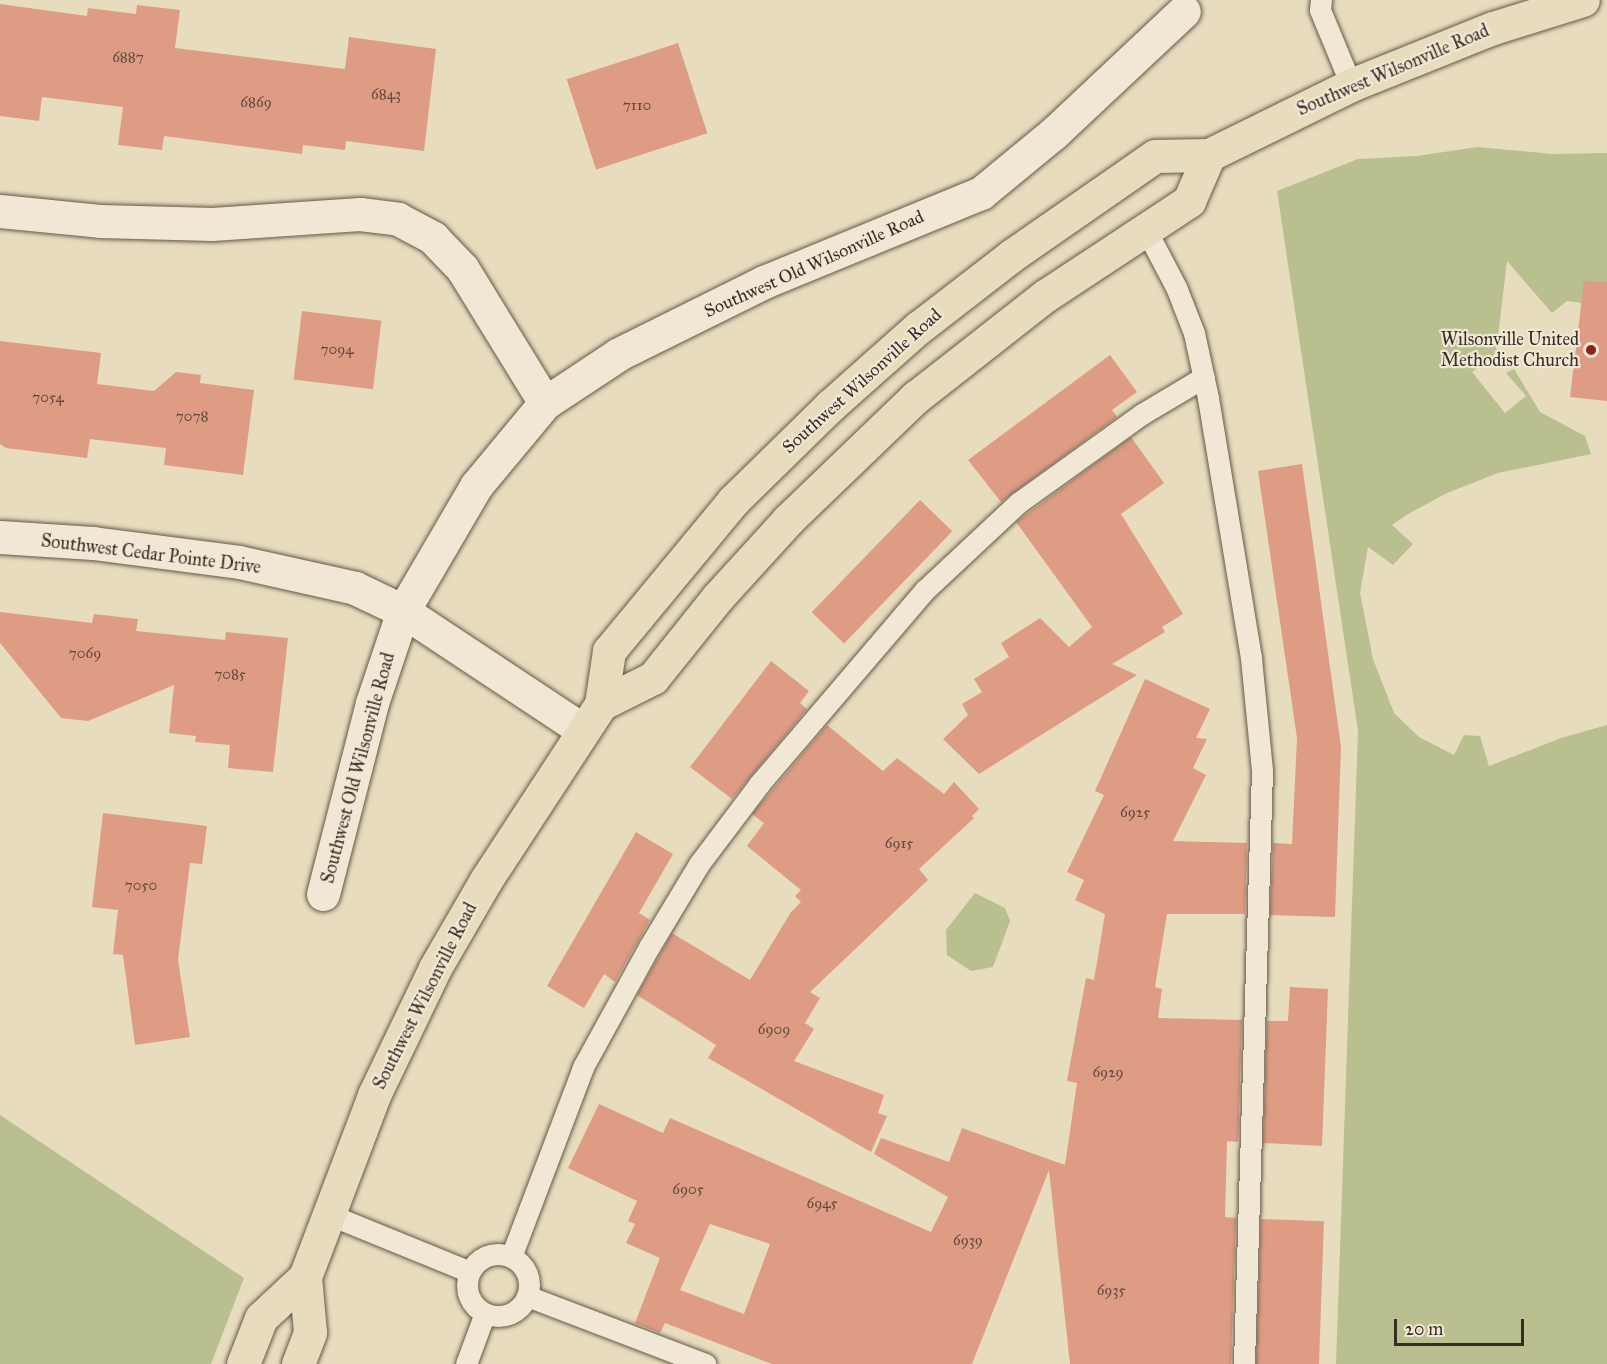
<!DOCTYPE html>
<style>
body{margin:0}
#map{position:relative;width:1607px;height:1364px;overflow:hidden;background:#e8dcbe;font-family:"IM FELL Great Primer",serif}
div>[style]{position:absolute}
.green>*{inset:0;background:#babf8f}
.building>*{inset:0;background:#de9c84;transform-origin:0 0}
.roads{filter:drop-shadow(0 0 2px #63594a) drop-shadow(0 0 2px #63594a)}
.lane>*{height:21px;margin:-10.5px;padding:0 10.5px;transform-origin:10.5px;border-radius:10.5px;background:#f0e8d5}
.lane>.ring{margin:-10.5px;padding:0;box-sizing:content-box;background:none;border:21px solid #f0e8d5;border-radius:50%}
.street>*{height:33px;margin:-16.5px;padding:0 16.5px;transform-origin:16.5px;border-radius:16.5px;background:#f0e8d5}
.primary>*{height:33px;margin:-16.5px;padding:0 16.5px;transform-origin:16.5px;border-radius:16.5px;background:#e8dcbe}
.dots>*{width:16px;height:16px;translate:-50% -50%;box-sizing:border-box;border:3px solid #f0e8d5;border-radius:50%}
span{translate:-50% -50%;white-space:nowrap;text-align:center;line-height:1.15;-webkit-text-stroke:4.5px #f0e8d5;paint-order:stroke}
.number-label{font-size:15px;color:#61493c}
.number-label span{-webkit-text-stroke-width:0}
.street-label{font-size:18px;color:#372d24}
.poi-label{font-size:18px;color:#372d24}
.right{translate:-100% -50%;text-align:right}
.scale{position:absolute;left:1394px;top:1319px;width:130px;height:27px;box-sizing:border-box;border:3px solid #372d24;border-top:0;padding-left:8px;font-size:18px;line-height:21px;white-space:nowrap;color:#372d24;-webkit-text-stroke:4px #f0e8d5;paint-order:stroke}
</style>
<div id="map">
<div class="green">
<div style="clip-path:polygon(1477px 147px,1553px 154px,1607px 153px,1607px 292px,1582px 303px,1567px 301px,1552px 313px,1507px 261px,1496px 353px,1472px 372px,1505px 413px,1526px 396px,1506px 373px,1514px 369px,1540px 412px,1585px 436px,1591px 454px,1498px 473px,1447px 493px,1408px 514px,1392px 525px,1413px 544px,1393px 565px,1368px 547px,1360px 593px,1373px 659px,1394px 713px,1419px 737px,1454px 755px,1464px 735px,1480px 736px,1489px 766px,1561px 738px,1607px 725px,1607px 1364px,1336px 1364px,1358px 731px,1277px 191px,1358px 159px,1417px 156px)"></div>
<div style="clip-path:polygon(975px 893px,1005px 908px,1010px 921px,993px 967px,971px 971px,947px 955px,946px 930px)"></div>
<div style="clip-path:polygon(0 1115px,244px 1278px,211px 1364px,0 1364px)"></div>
</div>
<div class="building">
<div style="clip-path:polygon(0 4px,87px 16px,88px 8px,136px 14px,137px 5px,180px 10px,175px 48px,345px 69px,349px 37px,436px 49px,424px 151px,346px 141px,345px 150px,303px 145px,302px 154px,164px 136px,162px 150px,118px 145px,123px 107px,42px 97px,39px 121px,0 116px)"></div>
<div style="left:678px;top:43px;width:95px;height:117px;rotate:72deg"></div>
<div style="clip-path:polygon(1584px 281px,1607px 282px,1607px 401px,1570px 397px)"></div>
<div style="left:302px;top:311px;width:80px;height:69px;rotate:7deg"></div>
<div style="clip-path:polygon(0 341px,101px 353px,97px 384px,154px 391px,176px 372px,201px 375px,200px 383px,254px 390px,243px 475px,164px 465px,166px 448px,90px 439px,87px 458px,6px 448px,0 444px)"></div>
<div style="clip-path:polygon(1110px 355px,1137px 392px,1112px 410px,1117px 417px,1001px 502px,968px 460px)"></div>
<div style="clip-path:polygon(1131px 437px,1164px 483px,1121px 514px,1183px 614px,1162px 627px,1165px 632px,1112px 664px,1137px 675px,979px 774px,943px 739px,968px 715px,962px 704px,982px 692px,974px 679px,1009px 657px,1001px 643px,1040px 618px,1069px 647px,1092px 627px,1016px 522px)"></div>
<div style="clip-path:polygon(1302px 464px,1341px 747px,1335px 917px,1270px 915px,1273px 843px,1292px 844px,1297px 738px,1258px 471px)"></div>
<div style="left:920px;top:500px;width:45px;height:156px;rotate:44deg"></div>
<div style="clip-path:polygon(0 612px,92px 623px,94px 614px,138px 619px,136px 631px,225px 640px,226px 632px,288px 638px,273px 772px,228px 768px,230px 745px,195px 742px,196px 736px,169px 733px,174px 685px,88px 721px,61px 718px,0 643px)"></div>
<div style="clip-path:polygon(771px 661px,809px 691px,800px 703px,807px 709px,732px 799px,690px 767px)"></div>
<div style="clip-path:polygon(evenodd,1145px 679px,1210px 709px,1196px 738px,1207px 739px,1193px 768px,1206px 775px,1173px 841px,1247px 843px,1245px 914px,1167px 914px,1155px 987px,1162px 989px,1158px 1018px,1242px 1020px,1238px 1142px,1227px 1141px,1225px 1217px,1236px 1218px,1231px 1364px,1070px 1364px,1049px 1170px,972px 1364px,772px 1364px,665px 1323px,660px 1333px,635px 1323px,660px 1258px,626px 1243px,635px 1224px,628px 1221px,637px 1201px,568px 1168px,599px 1104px,663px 1133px,670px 1118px,931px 1232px,948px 1197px,874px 1154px,881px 1138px,949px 1162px,962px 1128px,1065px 1165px,1077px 1083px,1067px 1081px,1086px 978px,1094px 980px,1105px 914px,1075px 900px,1084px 880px,1067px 872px,1104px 795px,1095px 791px,1145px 679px,710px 1224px,770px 1244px,744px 1314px,680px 1290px,710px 1224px)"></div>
<div style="clip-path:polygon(827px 725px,883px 771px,897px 758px,944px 794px,954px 782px,979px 809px,972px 816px,974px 818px,919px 869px,928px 880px,810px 992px,820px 998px,805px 1023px,814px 1029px,794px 1061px,884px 1095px,878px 1113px,887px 1116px,871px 1152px,708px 1058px,716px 1045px,637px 995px,672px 933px,750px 980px,791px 912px,801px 902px,795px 896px,801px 890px,747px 846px,764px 823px,752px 814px)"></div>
<div style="clip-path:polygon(103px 813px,207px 826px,202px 864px,190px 863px,178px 960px,190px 1037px,135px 1045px,123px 955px,113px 954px,118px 910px,92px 907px)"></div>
<div style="clip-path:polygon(636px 832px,673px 854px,639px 913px,650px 920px,615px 982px,604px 974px,584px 1008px,547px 986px)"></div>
<div style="clip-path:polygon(1290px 987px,1328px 989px,1322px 1146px,1263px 1143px,1267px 1021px,1288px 1021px)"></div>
<div style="left:1261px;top:1219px;width:63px;height:145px;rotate:2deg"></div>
</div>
<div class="roads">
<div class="lane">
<div style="left:1321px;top:0;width:10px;rotate:96deg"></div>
<div style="left:1320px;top:10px;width:81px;rotate:67.5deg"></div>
<div style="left:1145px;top:228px;width:67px;rotate:62.3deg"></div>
<div style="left:1176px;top:287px;width:49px;rotate:68.6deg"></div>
<div style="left:1194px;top:333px;width:66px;rotate:77.8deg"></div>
<div style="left:1208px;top:398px;width:264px;rotate:80.6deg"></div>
<div style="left:1251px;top:658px;width:113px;rotate:84.4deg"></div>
<div style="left:1262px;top:770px;width:594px;rotate:91.74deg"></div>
<div style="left:328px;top:1214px;width:153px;rotate:22.2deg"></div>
<div class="ring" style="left:467px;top:1254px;width:41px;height:41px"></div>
<div style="left:511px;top:1257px;width:203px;rotate:-69.2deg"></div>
<div style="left:583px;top:1067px;width:137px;rotate:-61.2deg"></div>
<div style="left:649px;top:947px;width:97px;rotate:-58.9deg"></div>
<div style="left:699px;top:864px;width:101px;rotate:-53deg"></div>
<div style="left:760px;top:783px;width:254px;rotate:-49.5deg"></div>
<div style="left:925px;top:590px;width:127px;rotate:-43.1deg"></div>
<div style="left:1018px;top:503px;width:153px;rotate:-35.7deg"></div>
<div style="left:1142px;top:414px;width:72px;rotate:-30.8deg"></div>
<div style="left:527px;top:1296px;width:191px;rotate:20.9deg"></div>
<div style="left:466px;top:1364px;width:54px;rotate:-69.6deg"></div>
</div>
<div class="street">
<div style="left:0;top:211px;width:100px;rotate:5.7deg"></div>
<div style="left:100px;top:221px;width:112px;rotate:1.5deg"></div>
<div style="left:212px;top:224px;width:148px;rotate:-3.9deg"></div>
<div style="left:360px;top:214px;width:38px;rotate:7deg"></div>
<div style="left:398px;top:219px;width:40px;rotate:28deg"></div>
<div style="left:433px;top:238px;width:42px;rotate:46deg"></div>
<div style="left:462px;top:268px;width:158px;rotate:58.4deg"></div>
<div style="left:0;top:537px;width:93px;rotate:3.7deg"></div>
<div style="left:93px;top:543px;width:147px;rotate:7.4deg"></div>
<div style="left:239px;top:562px;width:119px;rotate:12.6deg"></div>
<div style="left:355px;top:588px;width:53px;rotate:25.6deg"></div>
<div style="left:403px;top:611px;width:216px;rotate:33.5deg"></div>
<div style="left:323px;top:894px;width:197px;rotate:-75.6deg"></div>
<div style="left:372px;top:703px;width:97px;rotate:-71.4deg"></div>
<div style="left:403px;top:611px;width:145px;rotate:-59.7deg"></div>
<div style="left:476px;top:486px;width:108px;rotate:-50.3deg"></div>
<div style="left:545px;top:403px;width:89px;rotate:-33.5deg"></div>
<div style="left:619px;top:354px;width:162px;rotate:-26.4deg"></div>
<div style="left:764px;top:282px;width:235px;rotate:-22.3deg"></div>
<div style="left:981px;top:193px;width:94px;rotate:-39.4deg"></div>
<div style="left:1054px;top:133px;width:178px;rotate:-43.2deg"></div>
</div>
<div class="primary">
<div style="left:601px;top:704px;width:58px;rotate:-26.6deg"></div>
<div style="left:653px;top:678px;width:104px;rotate:-51.3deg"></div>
<div style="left:718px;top:597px;width:104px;rotate:-47.7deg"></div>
<div style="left:788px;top:520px;width:178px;rotate:-43.9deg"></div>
<div style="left:916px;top:397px;width:164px;rotate:-38.1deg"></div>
<div style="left:1045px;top:296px;width:173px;rotate:-33.4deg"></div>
<div style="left:1189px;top:201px;width:50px;rotate:-66.5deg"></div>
<div style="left:243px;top:1364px;width:49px;rotate:-68.6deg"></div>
<div style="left:261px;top:1318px;width:60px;rotate:-43deg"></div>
<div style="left:298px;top:1364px;width:34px;rotate:-69deg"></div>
<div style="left:310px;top:1332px;width:55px;rotate:-95.2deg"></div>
<div style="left:305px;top:1277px;width:195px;rotate:-69.2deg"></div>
<div style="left:374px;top:1095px;width:141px;rotate:-64.3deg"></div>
<div style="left:435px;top:968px;width:102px;rotate:-59.9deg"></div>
<div style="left:486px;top:880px;width:210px;rotate:-56.8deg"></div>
<div style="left:601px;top:704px;width:54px;rotate:-81.4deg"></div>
<div style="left:609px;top:651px;width:195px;rotate:-50.4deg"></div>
<div style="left:733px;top:501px;width:136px;rotate:-44.4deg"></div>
<div style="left:830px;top:406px;width:118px;rotate:-41.6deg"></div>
<div style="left:918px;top:328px;width:118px;rotate:-37.7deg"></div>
<div style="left:1011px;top:256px;width:175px;rotate:-34.8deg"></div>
<div style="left:1155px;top:156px;width:54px;rotate:-1.1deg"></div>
<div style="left:1209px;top:155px;width:158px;rotate:-26.2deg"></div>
<div style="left:1351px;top:85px;width:153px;rotate:-21.9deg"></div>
<div style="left:1493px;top:28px;width:94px;rotate:-17.3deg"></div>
</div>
</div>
<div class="dots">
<div style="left:1591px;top:350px;background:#8f2418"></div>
</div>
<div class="number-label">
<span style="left:128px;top:58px">6887</span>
<span style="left:386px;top:95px">6843</span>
<span style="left:256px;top:103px">6869</span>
<span style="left:637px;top:106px">7110</span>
<span style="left:337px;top:350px">7094</span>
<span style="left:48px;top:398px">7054</span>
<span style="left:192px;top:417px">7078</span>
<span style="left:85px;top:654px">7069</span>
<span style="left:230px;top:675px">7085</span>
<span style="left:1135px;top:813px">6925</span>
<span style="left:899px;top:844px">6915</span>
<span style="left:141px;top:886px">7050</span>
<span style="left:774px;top:1030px">6909</span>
<span style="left:1108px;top:1073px">6929</span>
<span style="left:688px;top:1190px">6905</span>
<span style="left:822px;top:1204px">6945</span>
<span style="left:968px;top:1241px">6939</span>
<span style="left:1111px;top:1291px">6935</span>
</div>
<div class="street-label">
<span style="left:1393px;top:70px;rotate:-23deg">Southwest Wilsonville Road</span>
<span style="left:814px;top:264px;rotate:-24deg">Southwest Old Wilsonville Road</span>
<span style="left:862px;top:381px;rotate:-42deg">Southwest Wilsonville Road</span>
<span style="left:151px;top:554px;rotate:7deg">Southwest Cedar Pointe Drive</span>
<span style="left:358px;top:768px;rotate:-75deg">Southwest Old Wilsonville Road</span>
<span style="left:425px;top:996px;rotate:-63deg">Southwest Wilsonville Road</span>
</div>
<div class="poi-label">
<span class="right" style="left:1579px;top:350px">Wilsonville United<br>Methodist Church</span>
</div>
<div class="scale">20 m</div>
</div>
